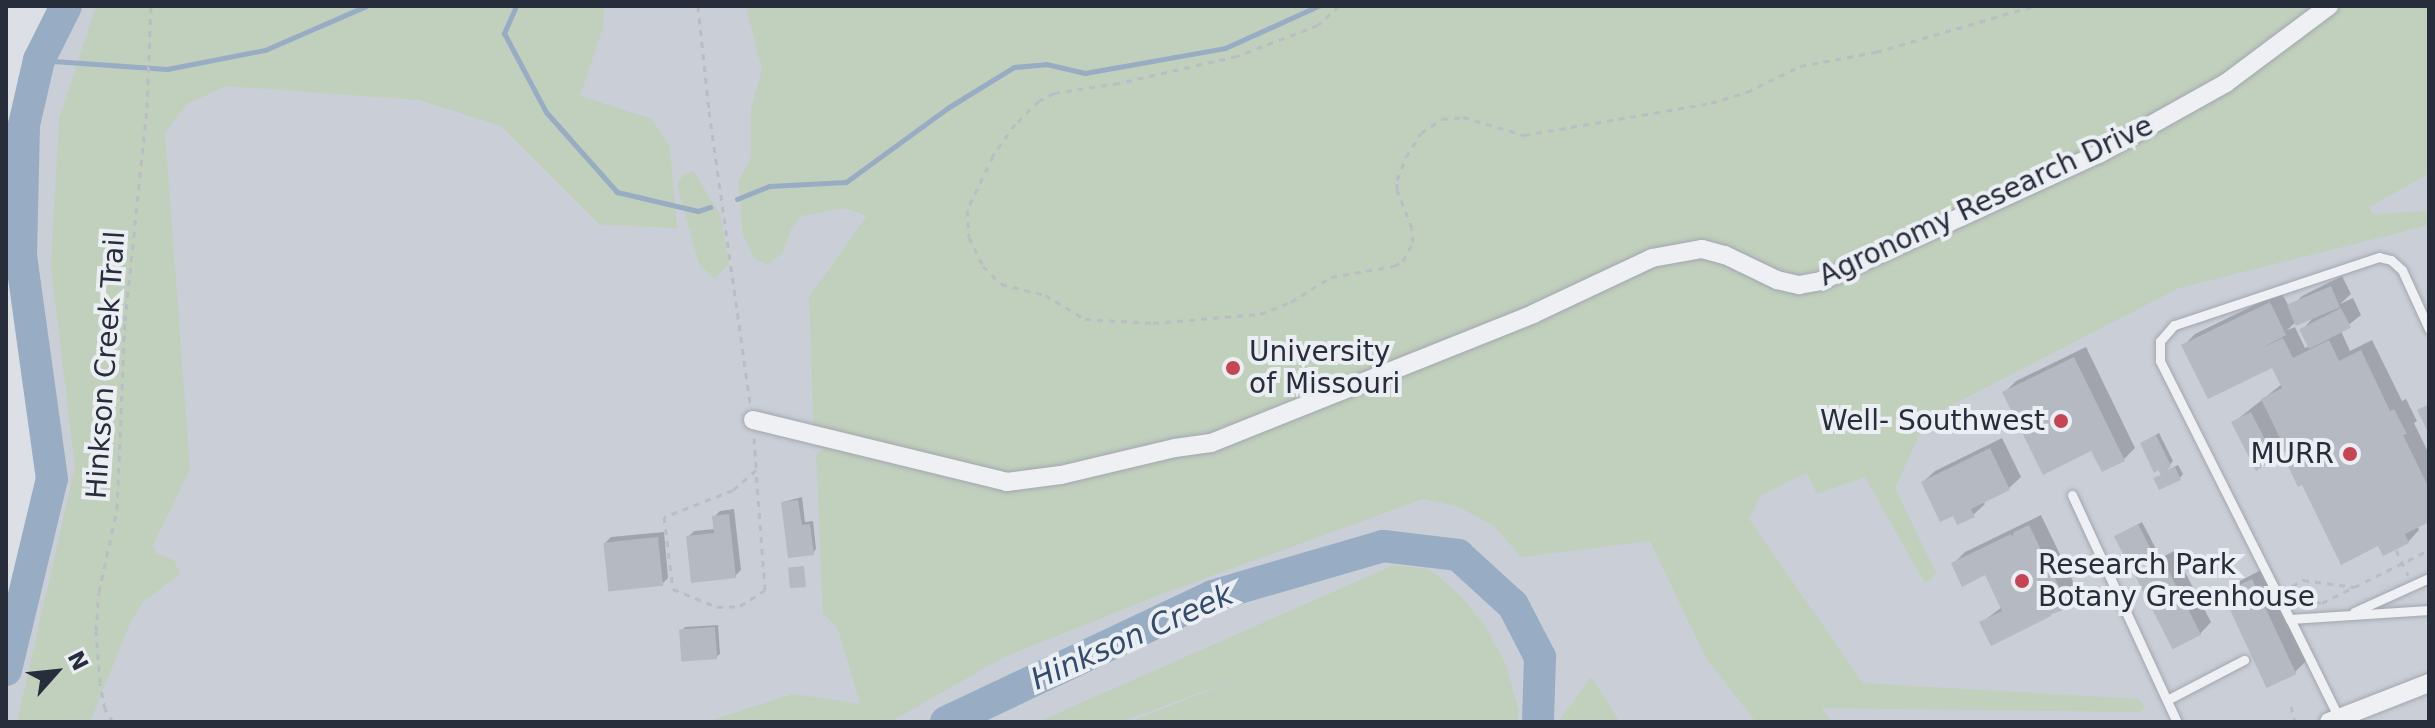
<!DOCTYPE html>
<style>
body{margin:0}
#map{position:relative;width:2435px;height:728px;overflow:hidden;background:#dcdfe5;font-family:"DejaVu Sans",sans-serif}
div>[style]{position:absolute}
.built>*{inset:0;background:#caced7}
.green>*{inset:0;background:#c1cfbd}
.shadow>*{inset:0;background:#0003}
.stream>*{height:5px;margin:-2.5px;padding:0 2.5px;transform-origin:2.5px;border-radius:2.5px;background:#98acc4}
.river>*{height:32px;margin:-16px;padding:0 16px;transform-origin:16px;border-radius:16px;background:#98acc4}
.building>*{inset:0;background:#b4b9c2;transform-origin:0 0}
.path>*{height:3px;margin-top:-1.5px;transform-origin:0;background:repeating-linear-gradient(90deg,#babdc4 0 6px,transparent 0 12px)}
.roads{filter:drop-shadow(0 0 2px #a2a6af) drop-shadow(0 0 2px #a2a6af)}
.service>*{height:9px;margin:-4.5px;padding:0 4.5px;transform-origin:4.5px;border-radius:4.5px;background:#eef0f4}
.minor>*{height:18px;margin:-9px;padding:0 9px;transform-origin:9px;border-radius:9px;background:#eef0f4}
.dots>*{width:22px;height:22px;translate:-50% -50%;box-sizing:border-box;border:4px solid #ebeef3;border-radius:50%}
span{translate:-50% -50%;white-space:nowrap;text-align:center;line-height:1.15;-webkit-text-stroke:8px #ebeef3;paint-order:stroke}
.street-label{font-size:28px;color:#272d3b}
.poi-label{font-size:28px;color:#272d3b}
.left{translate:0 -50%;text-align:left}
.right{translate:-100% -50%;text-align:right}
.water-label{font-size:30px;color:#334b6c;font-style:italic}
.frame{position:absolute;inset:0;border:8px solid #272d3b;pointer-events:none}
.north{position:absolute;left:16px;top:632px;width:80px;height:80px;-webkit-text-stroke:6px #ebeef3;paint-order:stroke;rotate:63deg;font-size:22px;font-weight:700;line-height:32px;text-align:center;color:#272d3b}
.north::after{content:'';display:block;margin:auto;width:28px;height:36px;background:#272d3b;clip-path:polygon(50% 0,100% 100%,50% 72%,0 100%)}
</style>
<div id="map">
<div class="built">
<div style="clip-path:polygon(66px 6px,2429px 6px,2429px 722px,6px 722px,6px 670px,52px 479px,21px 257px,24px 125px,39px 60px)"></div>
</div>
<div class="green">
<div style="clip-path:polygon(96px 6px,604px 6px,603px 27px,580px 96px,652px 119px,670px 147px,677px 228px,600px 225px,501px 126px,419px 100px,226px 86px,187px 104px,165px 133px,190px 469px,153px 545px,156px 554px,174px 560px,180px 574px,142px 603px,131px 621px,90px 722px,17px 722px,75px 467px,51px 267px,59px 119px)"></div>
<div style="clip-path:polygon(746px 6px,2429px 6px,2429px 174px,2369px 207px,2373px 214px,2429px 211px,2429px 225px,2179px 288px,1927px 418px,1895px 488px,1936px 573px,1932px 579px,1924px 582px,1865px 477px,1817px 494px,1807px 473px,1761px 495px,1749px 519px,1863px 683px,2139px 699px,2145px 707px,2140px 712px,1821px 708px,1832px 722px,1756px 722px,1706px 658px,1650px 541px,1521px 557px,1494px 526px,1457px 506px,1423px 499px,1159px 595px,1004px 657px,890px 722px,706px 722px,793px 694px,860px 704px,837px 626px,823px 614px,816px 454px,823px 450px,814px 439px,809px 297px,867px 216px,845px 208px,801px 216px,790px 231px,783px 253px,767px 265px,754px 258px,743px 235px,738px 182px,751px 158px,751px 108px,762px 70px)"></div>
<div style="clip-path:polygon(693px 171px,720px 214px,729px 264px,715px 279px,699px 264px,677px 185px,683px 175px)"></div>
<div style="clip-path:polygon(1394px 565px,1429px 569px,1459px 594px,1485px 626px,1505px 663px,1519px 711px,1518px 722px,1130px 722px,1252px 673px,1121px 722px,1038px 722px)"></div>
<div style="clip-path:polygon(1591px 677px,1620px 722px,1559px 722px,1559px 721px)"></div>
</div>
<div class="shadow">
<div style="clip-path:polygon(evenodd,2342px 276px,2351px 294px,2340px 304px,2353px 298px,2361px 315px,2341px 331px,2350px 351px,2372px 340px,2402px 401px,2406px 399px,2417px 421px,2414px 423px,2429px 454px,2429px 520px,2417px 525px,2419px 530px,2408px 542px,2379px 544px,2292px 459px,2287px 448px,2257px 468px,2234px 422px,2282px 384px,2273px 365px,2184px 345px,2195px 334px,2281px 292px,2290px 308px,2302px 296px,2342px 276px,2312px 319px,2302px 330px,2309px 346px,2305px 348px,2295px 327px,2287px 330px,2297px 321px,2312px 319px)"></div>
<div style="clip-path:polygon(2086px 347px,2135px 448px,2123px 460px,2005px 392px,2016px 381px)"></div>
<div style="clip-path:polygon(2159px 433px,2173px 461px,2164px 472px,2178px 465px,2183px 474px,2180px 478px,2156px 479px,2162px 474px,2142px 443px)"></div>
<div style="clip-path:polygon(2002px 438px,2021px 477px,2009px 488px,1983px 501px,1985px 504px,1973px 515px,1954px 513px,1923px 482px,1935px 471px)"></div>
<div style="clip-path:polygon(802px 497px,805px 522px,813px 521px,816px 549px,813px 553px,783px 502px)"></div>
<div style="clip-path:polygon(734px 509px,741px 570px,735px 576px,688px 537px,694px 531px,715px 529px,714px 517px,720px 511px)"></div>
<div style="clip-path:polygon(2041px 515px,2079px 594px,2050px 615px,1982px 622px,2002px 607px,1986px 573px,1953px 564px,1965px 552px)"></div>
<div style="clip-path:polygon(2142px 522px,2156px 549px,2152px 552px,2116px 537px)"></div>
<div style="clip-path:polygon(664px 532px,668px 578px,662px 584px,605px 543px,611px 537px)"></div>
<div style="clip-path:polygon(2174px 551px,2211px 622px,2200px 634px,2137px 575px,2149px 564px)"></div>
<div style="clip-path:polygon(2263px 569px,2306px 661px,2295px 672px,2225px 595px,2236px 583px)"></div>
<div style="clip-path:polygon(718px 625px,720px 654px,716px 657px,682px 631px,685px 627px)"></div>
</div>
<div class="stream">
<div style="left:516px;top:6px;width:30px;rotate:114deg"></div>
<div style="left:504px;top:33px;width:89px;rotate:62deg"></div>
<div style="left:546px;top:112px;width:107px;rotate:48.4deg"></div>
<div style="left:617px;top:192px;width:83px;rotate:13.2deg"></div>
<div style="left:698px;top:211px;width:13px;rotate:-18deg"></div>
<div style="left:39px;top:60px;width:128px;rotate:4deg"></div>
<div style="left:167px;top:69px;width:100px;rotate:-11deg"></div>
<div style="left:265px;top:50px;width:110px;rotate:-23.5deg"></div>
<div style="left:737px;top:199px;width:35px;rotate:-22deg"></div>
<div style="left:769px;top:186px;width:77px;rotate:-3deg"></div>
<div style="left:846px;top:182px;width:127px;rotate:-36.1deg"></div>
<div style="left:949px;top:107px;width:76px;rotate:-31.6deg"></div>
<div style="left:1014px;top:67px;width:32px;rotate:-5deg"></div>
<div style="left:1046px;top:64px;width:40px;rotate:13deg"></div>
<div style="left:1085px;top:73px;width:142px;rotate:-10.1deg"></div>
<div style="left:1225px;top:48px;width:102px;rotate:-24.3deg"></div>
</div>
<div class="river">
<div style="left:6px;top:670px;width:196px;rotate:-76.5deg"></div>
<div style="left:52px;top:479px;width:224px;rotate:-97.9deg"></div>
<div style="left:21px;top:257px;width:132px;rotate:-88.7deg"></div>
<div style="left:24px;top:125px;width:67px;rotate:-77deg"></div>
<div style="left:39px;top:60px;width:60px;rotate:-63.4deg"></div>
<div style="left:946px;top:722px;width:294px;rotate:-25.3deg"></div>
<div style="left:1212px;top:596px;width:178px;rotate:-16.3deg"></div>
<div style="left:1383px;top:546px;width:76px;rotate:6.8deg"></div>
<div style="left:1458px;top:555px;width:74px;rotate:42.3deg"></div>
<div style="left:1513px;top:605px;width:59px;rotate:62.6deg"></div>
<div style="left:1540px;top:657px;width:65px;rotate:91.8deg"></div>
</div>
<div class="building">
<div style="left:2331px;top:286px;width:23px;height:48px;rotate:67deg"></div>
<div style="clip-path:polygon(2270px 302px,2286px 335px,2262px 348px,2283px 338px,2293px 358px,2329px 340px,2339px 361px,2361px 350px,2390px 411px,2394px 409px,2407px 434px,2403px 435px,2429px 488px,2429px 522px,2405px 534px,2409px 543px,2383px 556px,2378px 546px,2341px 565px,2302px 485px,2298px 487px,2286px 462px,2290px 460px,2286px 451px,2256px 471px,2231px 422px,2251px 412px,2269px 448px,2282px 442px,2261px 399px,2282px 388px,2272px 368px,2208px 399px,2181px 345px)"></div>
<div style="left:2341px;top:308px;width:22px;height:47px;rotate:63deg"></div>
<div style="clip-path:polygon(2074px 357px,2125px 461px,2102px 472px,2091px 451px,2043px 475px,2002px 392px)"></div>
<div style="clip-path:polygon(2429px 404px,2429px 434px,2417px 410px)"></div>
<div style="clip-path:polygon(2156px 435px,2171px 466px,2166px 471px,2175px 467px,2181px 480px,2159px 490px,2153px 478px,2161px 475px,2158px 470px,2154px 473px,2140px 443px)"></div>
<div style="clip-path:polygon(1990px 448px,2010px 490px,1971px 509px,1975px 517px,1957px 525px,1953px 516px,1940px 522px,1921px 482px)"></div>
<div style="clip-path:polygon(798px 500px,802px 525px,810px 524px,814px 555px,788px 558px,781px 502px)"></div>
<div style="clip-path:polygon(729px 514px,736px 578px,691px 583px,686px 536px,714px 533px,712px 516px)"></div>
<div style="left:2138px;top:524px;width:34px;height:27px;rotate:63deg"></div>
<div style="clip-path:polygon(2029px 525px,2069px 607px,2054px 614px,2053px 611px,2051px 616px,1991px 646px,1979px 622px,2002px 611px,1985px 575px,1962px 587px,1951px 563px,2011px 534px,2012px 537px,2014px 532px)"></div>
<div style="left:658px;top:537px;width:49px;height:55px;rotate:84deg"></div>
<div style="left:2163px;top:560px;width:84px;height:32px;rotate:63deg"></div>
<div style="left:804px;top:566px;width:21px;height:16px;rotate:85deg"></div>
<div style="left:2252px;top:579px;width:105px;height:33px;rotate:65deg"></div>
<div style="left:715px;top:627px;width:32px;height:36px;rotate:86deg"></div>
</div>
<div class="path">
<div style="left:698px;top:6px;width:106px;rotate:84deg"></div>
<div style="left:709px;top:111px;width:295px;rotate:82deg"></div>
<div style="left:1339px;top:6px;width:28px;rotate:138deg"></div>
<div style="left:1318px;top:25px;width:87px;rotate:159.1deg"></div>
<div style="left:1237px;top:56px;width:121px;rotate:167.1deg"></div>
<div style="left:1119px;top:83px;width:66px;rotate:171.3deg"></div>
<div style="left:1054px;top:93px;width:17px;rotate:152deg"></div>
<div style="left:1039px;top:101px;width:33px;rotate:136deg"></div>
<div style="left:1015px;top:124px;width:39px;rotate:125deg"></div>
<div style="left:993px;top:156px;width:60px;rotate:115.7deg"></div>
<div style="left:967px;top:210px;width:27px;rotate:86deg"></div>
<div style="left:969px;top:237px;width:32px;rotate:64deg"></div>
<div style="left:983px;top:266px;width:25px;rotate:45deg"></div>
<div style="left:1001px;top:284px;width:45px;rotate:14deg"></div>
<div style="left:1045px;top:295px;width:47px;rotate:31deg"></div>
<div style="left:1085px;top:319px;width:68px;rotate:3.4deg"></div>
<div style="left:1153px;top:323px;width:107px;rotate:-4.8deg"></div>
<div style="left:1260px;top:314px;width:33px;rotate:-21deg"></div>
<div style="left:1291px;top:302px;width:47px;rotate:-32deg"></div>
<div style="left:1331px;top:277px;width:64px;rotate:-9.9deg"></div>
<div style="left:1394px;top:266px;width:10px;rotate:-29deg"></div>
<div style="left:1403px;top:261px;width:21px;rotate:-62deg"></div>
<div style="left:1413px;top:242px;width:14px;rotate:-94deg"></div>
<div style="left:1412px;top:228px;width:41px;rotate:-111.5deg"></div>
<div style="left:1397px;top:190px;width:10px;rotate:-90deg"></div>
<div style="left:1397px;top:180px;width:25px;rotate:-69deg"></div>
<div style="left:1406px;top:157px;width:28px;rotate:-58deg"></div>
<div style="left:1421px;top:133px;width:25px;rotate:-34deg"></div>
<div style="left:1442px;top:119px;width:21px;rotate:-5deg"></div>
<div style="left:1463px;top:117px;width:64px;rotate:16.4deg"></div>
<div style="left:1524px;top:135px;width:190px;rotate:-9.7deg"></div>
<div style="left:1711px;top:103px;width:38px;rotate:-17deg"></div>
<div style="left:1747px;top:92px;width:59px;rotate:-26.1deg"></div>
<div style="left:1800px;top:66px;width:77px;rotate:-10.4deg"></div>
<div style="left:1876px;top:52px;width:164px;rotate:-16.3deg"></div>
<div style="left:754px;top:438px;width:32px;rotate:86deg"></div>
<div style="left:756px;top:470px;width:30px;rotate:139deg"></div>
<div style="left:733px;top:490px;width:74px;rotate:158.6deg"></div>
<div style="left:664px;top:517px;width:73px;rotate:82.9deg"></div>
<div style="left:673px;top:589px;width:48px;rotate:22.2deg"></div>
<div style="left:717px;top:607px;width:23px;rotate:-2deg"></div>
<div style="left:740px;top:606px;width:30px;rotate:-33deg"></div>
<div style="left:765px;top:590px;width:120px;rotate:-94.3deg"></div>
<div style="left:2396px;top:550px;width:28px;rotate:64deg"></div>
<div style="left:2321px;top:603px;width:23px;rotate:-160deg"></div>
<div style="left:2299px;top:595px;width:11px;rotate:-128deg"></div>
<div style="left:2292px;top:586px;width:13px;rotate:-29deg"></div>
<div style="left:2303px;top:580px;width:52px;rotate:7.7deg"></div>
<div style="left:2322px;top:603px;width:119px;rotate:-26.4deg"></div>
<div style="left:2291px;top:706px;width:16px;rotate:76deg"></div>
<div style="left:113px;top:722px;width:15px;rotate:-122deg"></div>
<div style="left:105px;top:709px;width:26px;rotate:-101deg"></div>
<div style="left:100px;top:683px;width:52px;rotate:-94.4deg"></div>
<div style="left:96px;top:631px;width:39px;rotate:-86deg"></div>
<div style="left:99px;top:592px;width:85px;rotate:-77.8deg"></div>
<div style="left:117px;top:509px;width:188px;rotate:-87.6deg"></div>
<div style="left:125px;top:321px;width:214px;rotate:-84.1deg"></div>
<div style="left:147px;top:108px;width:102px;rotate:-87.8deg"></div>
</div>
<div class="roads">
<div class="service">
<div style="left:2429px;top:329px;width:65px;rotate:-114.6deg"></div>
<div style="left:2402px;top:270px;width:15px;rotate:-138deg"></div>
<div style="left:2391px;top:260px;width:12px;rotate:-166deg"></div>
<div style="left:2379px;top:257px;width:216px;rotate:161.6deg"></div>
<div style="left:2174px;top:325px;width:21px;rotate:131deg"></div>
<div style="left:2160px;top:341px;width:20px;rotate:90deg"></div>
<div style="left:2160px;top:361px;width:289px;rotate:63.3deg"></div>
<div style="left:2290px;top:619px;width:139px;rotate:-3.7deg"></div>
<div style="left:2072px;top:495px;width:250px;rotate:65.2deg"></div>
<div style="left:2354px;top:612px;width:82px;rotate:-24.4deg"></div>
<div style="left:2290px;top:619px;width:110px;rotate:63.7deg"></div>
<div style="left:2167px;top:700px;width:87px;rotate:-27.5deg"></div>
</div>
<div class="minor">
<div style="left:753px;top:420px;width:261px;rotate:13.7deg"></div>
<div style="left:1007px;top:482px;width:54px;rotate:-7.4deg"></div>
<div style="left:1061px;top:475px;width:117px;rotate:-13.3deg"></div>
<div style="left:1175px;top:448px;width:36px;rotate:-8deg"></div>
<div style="left:1211px;top:443px;width:347px;rotate:-21.8deg"></div>
<div style="left:1533px;top:314px;width:132px;rotate:-25.2deg"></div>
<div style="left:1652px;top:258px;width:51px;rotate:-10.2deg"></div>
<div style="left:1702px;top:249px;width:24px;rotate:15deg"></div>
<div style="left:1725px;top:255px;width:58px;rotate:25.7deg"></div>
<div style="left:1777px;top:280px;width:23px;rotate:13deg"></div>
<div style="left:1799px;top:285px;width:22px;rotate:-10deg"></div>
<div style="left:1821px;top:281px;width:306px;rotate:-24.6deg"></div>
<div style="left:2099px;top:154px;width:145px;rotate:-29.2deg"></div>
<div style="left:2226px;top:83px;width:129px;rotate:-36.8deg"></div>
<div style="left:2329px;top:722px;width:107px;rotate:-21.3deg"></div>
</div>
</div>
<div class="dots">
<div style="left:1233px;top:368px;background:#c64555"></div>
<div style="left:2061px;top:421px;background:#c64555"></div>
<div style="left:2350px;top:454px;background:#c64555"></div>
<div style="left:2022px;top:581px;background:#c64555"></div>
</div>
<div class="street-label">
<span style="left:1986px;top:201px;rotate:-25deg">Agronomy Research Drive</span>
<span style="left:106px;top:365px;rotate:-86deg">Hinkson Creek Trail</span>
</div>
<div class="poi-label">
<span class="left" style="left:1249px;top:368px">University<br>of Missouri</span>
<span class="right" style="left:2045px;top:421px">Well- Southwest</span>
<span class="right" style="left:2334px;top:454px">MURR</span>
<span class="left" style="left:2038px;top:581px">Research Park<br>Botany Greenhouse</span>
</div>
<div class="water-label">
<span style="left:1132px;top:637px;rotate:-24deg">Hinkson Creek</span>
</div>
<div class="frame"></div>
<div class="north">N</div>
</div>
